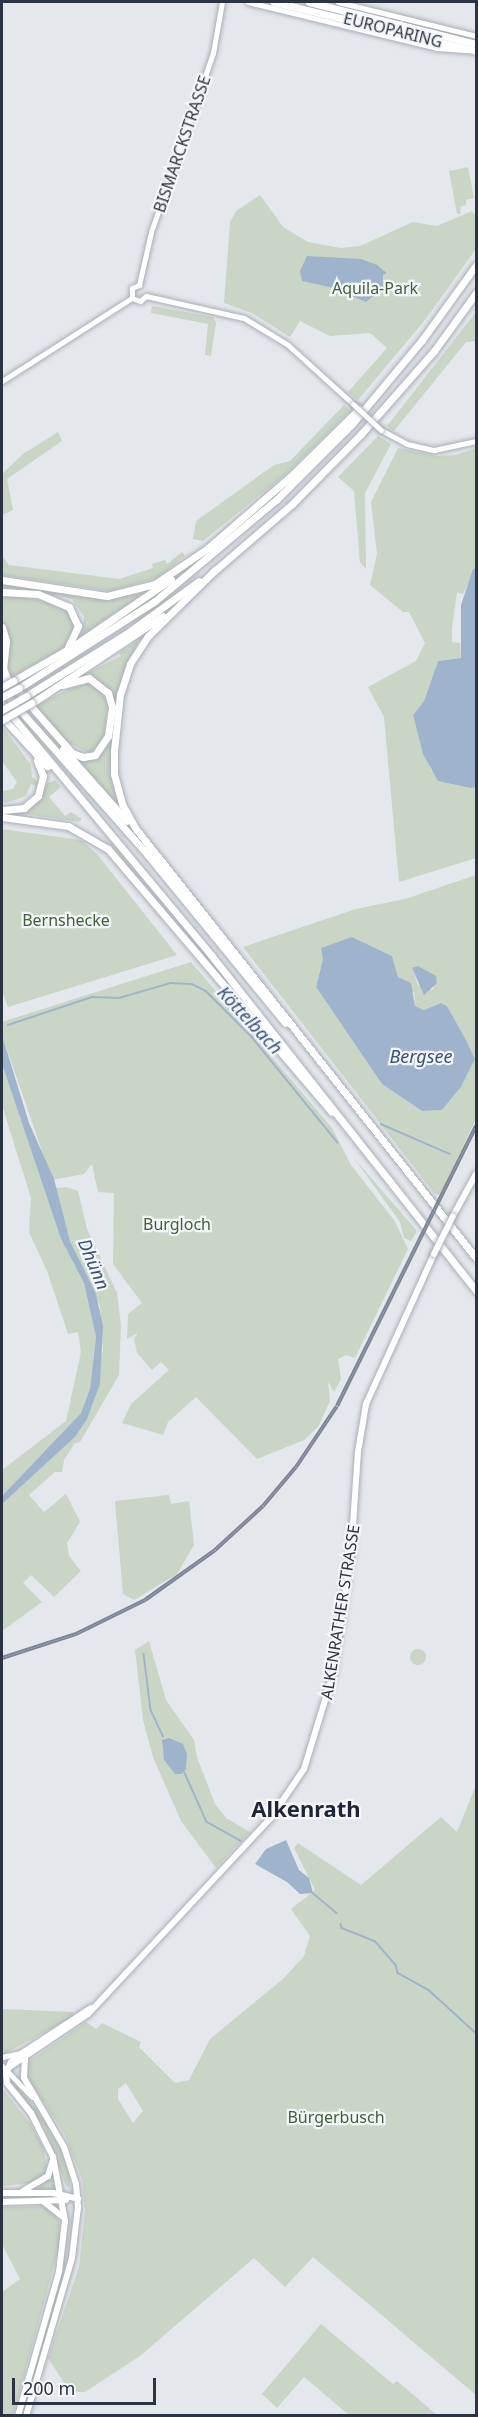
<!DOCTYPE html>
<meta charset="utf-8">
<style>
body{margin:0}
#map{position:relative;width:478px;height:2417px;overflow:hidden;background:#e4e7ec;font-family:"Noto Sans",sans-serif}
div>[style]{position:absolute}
.green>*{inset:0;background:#c9d6c5}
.round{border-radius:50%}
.water>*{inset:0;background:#9fb4cc}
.stream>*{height:1.5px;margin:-0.75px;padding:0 0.75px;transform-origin:0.75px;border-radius:0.75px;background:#9fb4cc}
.roads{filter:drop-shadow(0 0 2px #a9aeb7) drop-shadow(0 0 2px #a9aeb7)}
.secondary>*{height:5px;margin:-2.5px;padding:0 2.5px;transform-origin:2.5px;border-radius:2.5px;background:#fff}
.primary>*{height:6px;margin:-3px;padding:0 3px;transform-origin:3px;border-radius:3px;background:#fff}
.trunk>*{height:7px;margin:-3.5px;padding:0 3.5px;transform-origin:3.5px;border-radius:3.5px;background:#fff}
.motorway>*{height:7px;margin:-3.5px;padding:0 3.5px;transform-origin:3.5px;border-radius:3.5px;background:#fff}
.rail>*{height:4px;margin-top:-2px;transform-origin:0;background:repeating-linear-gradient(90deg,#f4f6f9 0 4.5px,#7d8696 0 9px);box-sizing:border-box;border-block:2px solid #7d8696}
.bridges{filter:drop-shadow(0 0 2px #a9aeb7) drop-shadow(0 0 2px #a9aeb7)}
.secondary-bridge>*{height:5px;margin:-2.5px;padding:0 2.5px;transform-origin:2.5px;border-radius:2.5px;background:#fff}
.primary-bridge>*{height:6px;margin:-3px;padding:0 3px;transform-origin:3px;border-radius:3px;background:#fff}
.motorway-bridge>*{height:7px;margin:-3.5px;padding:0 3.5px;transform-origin:3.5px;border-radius:3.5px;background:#fff}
span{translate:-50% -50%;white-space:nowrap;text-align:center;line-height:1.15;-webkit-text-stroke:4.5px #f4f6f9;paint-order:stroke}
.street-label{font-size:16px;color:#2b3445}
.park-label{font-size:16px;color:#3f6138}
.water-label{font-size:18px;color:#34527a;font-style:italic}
.district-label{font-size:22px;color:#1d2536;font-weight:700}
.frame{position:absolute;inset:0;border:3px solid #2b3445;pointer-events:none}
.scale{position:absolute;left:12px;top:2378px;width:144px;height:27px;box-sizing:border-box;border:3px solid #2b3445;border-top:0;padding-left:8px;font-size:18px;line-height:21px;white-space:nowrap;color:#2b3445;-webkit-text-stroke:4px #f4f6f9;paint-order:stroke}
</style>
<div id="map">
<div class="green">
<div style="clip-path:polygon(468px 167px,474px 198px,466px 200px,466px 205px,460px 207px,461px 214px,457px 214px,449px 171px)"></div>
<div style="clip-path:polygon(260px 195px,283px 227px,308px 242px,341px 248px,360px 246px,413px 222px,437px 226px,472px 211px,476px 216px,476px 249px,425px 320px,358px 400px,348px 392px,387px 348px,370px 333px,330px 336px,300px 321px,290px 337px,252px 313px,224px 303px,230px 222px,236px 211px)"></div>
<div style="clip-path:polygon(152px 306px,213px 317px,216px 323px,211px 356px,205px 355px,208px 324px,151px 313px)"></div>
<div style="clip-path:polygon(476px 312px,476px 341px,466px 342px,394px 431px,387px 426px)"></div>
<div style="clip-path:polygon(344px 405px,350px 411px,286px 474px,203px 541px,193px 539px,196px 521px,274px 465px,290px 461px)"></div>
<div style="clip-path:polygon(58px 432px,62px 441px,7px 479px,13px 510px,2px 515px,2px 474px,23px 454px)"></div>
<div style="clip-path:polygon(378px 436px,391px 444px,365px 493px,366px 569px,360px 562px,354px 491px,338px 477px)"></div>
<div style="clip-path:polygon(398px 448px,437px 456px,456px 455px,476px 448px,476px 569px,463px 594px,457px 592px,452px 628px,452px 642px,460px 643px,461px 658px,438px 661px,424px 701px,413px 715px,431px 770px,451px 783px,476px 787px,476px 858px,399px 882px,384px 717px,368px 687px,416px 661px,425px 643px,409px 612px,403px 612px,370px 585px,377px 554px,371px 502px)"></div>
<div style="clip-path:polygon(182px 552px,185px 556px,158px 578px,110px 591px,2px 575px,2px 556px,9px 565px,119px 579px,153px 568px,152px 564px,165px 560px,167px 564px)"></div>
<div style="clip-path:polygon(2px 582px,92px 597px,143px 594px,81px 636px,84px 617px,72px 599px,21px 587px,2px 588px)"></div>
<div style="clip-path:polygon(13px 596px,57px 603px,70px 612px,75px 626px,68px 643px,59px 651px,9px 678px,6px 663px,10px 640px,2px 622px,2px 598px)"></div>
<div style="clip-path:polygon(140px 639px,123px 673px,113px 736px,121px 809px,77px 761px,101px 754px,110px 738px,109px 690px,89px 672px,121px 656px,119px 653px)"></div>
<div style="clip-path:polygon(82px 683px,95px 684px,108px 702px,104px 736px,98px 749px,89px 753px,68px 743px,34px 706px)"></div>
<div style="clip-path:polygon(2px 726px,31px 765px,32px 777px,38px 782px,37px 786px,31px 784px,26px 796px,6px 803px,2px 802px,2px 791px,13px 789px,17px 782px,2px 761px)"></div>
<div style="clip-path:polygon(55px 780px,61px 787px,49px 797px,65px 816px,71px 812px,82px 819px,79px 822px,20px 813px,41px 800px,46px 784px)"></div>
<div style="clip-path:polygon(2px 829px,81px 840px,97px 854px,177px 955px,8px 1007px,2px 991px)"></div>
<div style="clip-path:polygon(evenodd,476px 875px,476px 1119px,440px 1195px,435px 1194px,243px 947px,356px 909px,405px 899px,476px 875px,352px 937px,392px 956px,398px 977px,414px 993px,415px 1006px,424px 1010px,441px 1003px,447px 1006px,466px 1040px,475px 1059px,461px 1087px,442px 1110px,422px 1111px,382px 1084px,316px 987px,323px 959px,352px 937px,476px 875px,412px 968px,436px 976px,433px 990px,418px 985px,412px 968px)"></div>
<div style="clip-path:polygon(191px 962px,332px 1128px,351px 1165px,394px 1220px,408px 1249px,355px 1358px,346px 1355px,338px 1359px,341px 1379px,334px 1392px,328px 1382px,330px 1401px,318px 1427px,304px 1440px,257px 1459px,196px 1397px,168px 1422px,163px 1435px,122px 1423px,131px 1404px,169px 1370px,161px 1362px,152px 1370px,137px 1353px,134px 1339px,138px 1333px,127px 1339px,128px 1314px,142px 1303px,113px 1264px,114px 1193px,98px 1192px,92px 1164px,84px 1174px,52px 1180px,2px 1035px,2px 1022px,11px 1019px)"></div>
<div style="clip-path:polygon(2px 1064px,61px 1239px,84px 1283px,96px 1337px,90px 1389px,81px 1413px,2px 1496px,2px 1470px,66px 1421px,81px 1352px,78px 1332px,68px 1334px,47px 1271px,29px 1232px,31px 1198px,2px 1105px)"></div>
<div style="clip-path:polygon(354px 1158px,417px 1231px,411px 1241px,404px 1238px,400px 1222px)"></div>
<div style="clip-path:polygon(66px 1187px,78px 1191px,87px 1229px,117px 1293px,121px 1326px,119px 1375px,80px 1442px,75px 1443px,64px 1460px,62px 1472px,55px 1472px,29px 1495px,44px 1512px,66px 1494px,80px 1522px,67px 1543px,69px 1556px,81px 1571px,54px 1597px,31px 1575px,23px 1583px,42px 1602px,2px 1631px,2px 1504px,75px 1437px,103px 1351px,100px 1306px,70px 1241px,55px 1188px)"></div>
<div style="clip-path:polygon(169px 1495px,171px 1504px,189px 1501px,194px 1545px,177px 1574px,134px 1600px,123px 1594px,115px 1501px)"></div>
<div style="clip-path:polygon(149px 1641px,166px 1700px,194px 1740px,197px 1757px,215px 1804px,226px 1818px,250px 1832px,216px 1868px,181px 1821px,153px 1757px,143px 1720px,135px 1650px)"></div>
<div class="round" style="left:410px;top:1649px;width:16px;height:16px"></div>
<div style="clip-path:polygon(evenodd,476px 1785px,476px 2395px,313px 2257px,285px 2287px,254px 2258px,140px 2356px,85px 2392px,70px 2392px,48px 2358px,79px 2267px,85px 2210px,82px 2179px,65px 2135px,28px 2078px,28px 2062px,86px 2022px,96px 2029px,102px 2023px,141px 2042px,139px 2047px,175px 2083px,189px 2080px,210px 2039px,283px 1979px,304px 1956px,310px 1936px,291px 1909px,315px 1890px,294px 1848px,298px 1843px,361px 1885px,441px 1817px,457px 1832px,476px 1785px,126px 2083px,143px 2111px,133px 2123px,118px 2099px,118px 2089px,126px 2083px)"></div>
<div style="clip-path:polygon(2px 2009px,73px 2012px,75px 2016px,2px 2055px)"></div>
<div style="clip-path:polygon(10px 2079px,47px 2122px,63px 2150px,70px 2171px,70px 2188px,66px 2186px,44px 2127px)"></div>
<div style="clip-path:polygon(2px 2088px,32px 2126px,43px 2147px,48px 2171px,34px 2183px,2px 2186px)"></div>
<div style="clip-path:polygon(54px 2174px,57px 2189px,39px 2189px,39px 2187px)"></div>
<div style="clip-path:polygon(44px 2206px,56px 2213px,60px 2225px,59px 2248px,13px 2415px,2px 2415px,2px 2292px,20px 2279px,2px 2244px,2px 2207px)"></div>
<div style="clip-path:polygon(321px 2324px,393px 2384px,397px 2381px,437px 2415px,349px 2415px,304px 2377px,277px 2408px,262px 2394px)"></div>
</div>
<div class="water">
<div style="clip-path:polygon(307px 256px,361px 259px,377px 265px,387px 273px,383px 275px,383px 288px,366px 302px,334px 288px,302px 281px,300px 271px)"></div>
<div style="clip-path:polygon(473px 569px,476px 569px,476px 787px,471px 788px,438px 781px,423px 754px,413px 715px,424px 701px,438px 661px,461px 658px,461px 605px)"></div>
<div style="clip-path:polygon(352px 937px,392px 956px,398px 977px,411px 983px,415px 1006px,424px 1010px,441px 1003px,447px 1006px,466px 1040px,475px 1059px,461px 1087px,442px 1110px,422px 1111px,382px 1084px,316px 987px,323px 959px,321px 948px)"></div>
<div style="clip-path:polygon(418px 966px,436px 976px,437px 983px,424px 995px,412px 968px)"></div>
<div style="clip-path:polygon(2px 1035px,29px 1123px,54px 1179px,70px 1241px,96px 1294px,103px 1326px,100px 1384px,87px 1419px,75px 1437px,2px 1504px,2px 1496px,81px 1413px,90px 1389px,96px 1337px,84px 1283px,61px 1239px,2px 1064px)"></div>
<div style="clip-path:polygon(169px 1738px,183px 1744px,187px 1754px,186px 1769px,181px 1774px,175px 1774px,164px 1760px,162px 1740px)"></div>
<div style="clip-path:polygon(286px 1840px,299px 1870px,309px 1878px,313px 1893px,300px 1894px,287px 1882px,255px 1864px,266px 1849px)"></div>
</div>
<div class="stream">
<div style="left:8px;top:1025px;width:89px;rotate:-18.4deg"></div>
<div style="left:92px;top:997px;width:27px;rotate:2deg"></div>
<div style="left:119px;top:998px;width:54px;rotate:-16.1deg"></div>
<div style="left:171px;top:983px;width:21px;rotate:3deg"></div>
<div style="left:192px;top:984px;width:16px;rotate:27deg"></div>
<div style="left:206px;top:991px;width:65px;rotate:45deg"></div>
<div style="left:252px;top:1037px;width:136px;rotate:50.9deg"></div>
<div style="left:381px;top:1124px;width:75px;rotate:23.5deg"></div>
<div style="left:144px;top:1654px;width:56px;rotate:82.9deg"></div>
<div style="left:151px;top:1710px;width:29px;rotate:65deg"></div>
<div style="left:184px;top:1771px;width:56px;rotate:65.7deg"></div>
<div style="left:207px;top:1822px;width:39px;rotate:29deg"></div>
<div style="left:313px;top:1893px;width:31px;rotate:40deg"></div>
<div style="left:341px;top:1924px;width:4px;rotate:76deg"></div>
<div style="left:342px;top:1928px;width:35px;rotate:22deg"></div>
<div style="left:375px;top:1941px;width:32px;rotate:49deg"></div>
<div style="left:396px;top:1965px;width:8px;rotate:76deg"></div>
<div style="left:398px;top:1973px;width:35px;rotate:29deg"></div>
<div style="left:429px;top:1990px;width:64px;rotate:42.5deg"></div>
</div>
<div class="roads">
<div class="secondary">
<div style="left:248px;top:2px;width:195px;rotate:13.7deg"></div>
<div style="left:437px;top:48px;width:31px;rotate:4deg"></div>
<div style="left:338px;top:2px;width:142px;rotate:13.8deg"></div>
<div style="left:139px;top:285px;width:54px;rotate:-77.2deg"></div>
<div style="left:151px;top:232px;width:189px;rotate:-70.9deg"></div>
<div style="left:213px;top:53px;width:52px;rotate:-80deg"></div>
<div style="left:146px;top:296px;width:100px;rotate:12.7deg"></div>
<div style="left:244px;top:318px;width:52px;rotate:31.5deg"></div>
<div style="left:288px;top:345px;width:88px;rotate:42.2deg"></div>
<div style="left:132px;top:298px;width:10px;rotate:-90deg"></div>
<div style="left:132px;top:288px;width:8px;rotate:-23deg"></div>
<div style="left:132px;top:298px;width:9px;rotate:21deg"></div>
<div style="left:140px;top:301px;width:8px;rotate:-40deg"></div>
<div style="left:2px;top:381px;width:154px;rotate:-32.6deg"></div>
<div style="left:381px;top:430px;width:30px;rotate:28deg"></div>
<div style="left:407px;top:444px;width:28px;rotate:13deg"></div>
<div style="left:434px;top:450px;width:43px;rotate:-12.1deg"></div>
<div style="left:2px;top:2057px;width:19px;rotate:-12deg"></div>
<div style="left:2px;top:2066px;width:43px;rotate:45.9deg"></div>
</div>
<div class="primary">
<div style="left:453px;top:1216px;width:48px;rotate:-61.3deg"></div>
<div style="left:25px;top:2058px;width:20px;rotate:93deg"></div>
<div style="left:24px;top:2078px;width:80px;rotate:59.9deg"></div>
<div style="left:64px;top:2147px;width:39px;rotate:72deg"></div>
<div style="left:76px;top:2184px;width:23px;rotate:85deg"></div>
<div style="left:78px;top:2207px;width:51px;rotate:96.7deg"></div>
<div style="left:72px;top:2258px;width:165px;rotate:106.2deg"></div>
<div style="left:2px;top:2072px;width:104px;rotate:-34deg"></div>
<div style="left:88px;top:2014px;width:267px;rotate:-47deg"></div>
<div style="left:270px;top:1819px;width:60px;rotate:-55.8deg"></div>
<div style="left:304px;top:1769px;width:99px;rotate:-73deg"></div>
<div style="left:333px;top:1674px;width:121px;rotate:-81.5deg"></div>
<div style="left:351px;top:1554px;width:102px;rotate:-86.1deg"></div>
<div style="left:358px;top:1452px;width:49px;rotate:-80.5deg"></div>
<div style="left:366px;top:1404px;width:165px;rotate:-65.6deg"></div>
<div style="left:23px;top:2191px;width:29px;rotate:-31deg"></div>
<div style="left:48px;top:2176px;width:17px;rotate:-73deg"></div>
<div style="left:2px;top:2193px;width:51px"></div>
<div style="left:53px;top:2193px;width:26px;rotate:13deg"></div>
<div style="left:2px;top:2202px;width:64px;rotate:-1.8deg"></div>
<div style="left:44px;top:2202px;width:24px;rotate:38deg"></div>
<div style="left:18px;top:2416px;width:150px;rotate:-74.1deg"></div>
<div style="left:59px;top:2272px;width:51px;rotate:-83.3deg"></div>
<div style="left:65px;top:2221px;width:65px;rotate:-100.6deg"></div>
<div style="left:53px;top:2157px;width:49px;rotate:-116.6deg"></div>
<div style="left:31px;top:2113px;width:38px;rotate:-129deg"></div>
<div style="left:7px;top:2083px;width:9px;rotate:-96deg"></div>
<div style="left:6px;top:2074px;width:13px;rotate:-67deg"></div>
<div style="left:11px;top:2062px;width:14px;rotate:-39deg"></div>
<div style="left:22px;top:2053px;width:82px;rotate:-33.1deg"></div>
</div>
<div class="trunk">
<div style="left:274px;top:2px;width:208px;rotate:13.6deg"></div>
<div style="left:309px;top:2px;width:172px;rotate:14.1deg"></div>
</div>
<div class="motorway">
<div style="left:216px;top:569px;width:95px;rotate:135.4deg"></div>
<div style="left:148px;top:636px;width:33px;rotate:123deg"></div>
<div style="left:130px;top:664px;width:32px;rotate:108deg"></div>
<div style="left:120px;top:694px;width:57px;rotate:96deg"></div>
<div style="left:114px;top:751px;width:23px;rotate:90deg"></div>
<div style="left:114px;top:774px;width:31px;rotate:75deg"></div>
<div style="left:122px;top:804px;width:29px;rotate:61deg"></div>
<div style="left:136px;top:829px;width:547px;rotate:51.6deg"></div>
<div style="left:213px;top:572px;width:104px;rotate:-40.7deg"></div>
<div style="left:292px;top:504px;width:98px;rotate:-45.4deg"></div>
<div style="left:361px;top:434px;width:111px;rotate:-48.7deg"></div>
<div style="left:434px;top:351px;width:72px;rotate:-54.1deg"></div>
<div style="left:2px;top:580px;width:106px;rotate:8.7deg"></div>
<div style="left:107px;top:596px;width:49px;rotate:-14deg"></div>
<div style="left:155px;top:584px;width:64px;rotate:-34.2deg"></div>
<div style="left:208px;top:548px;width:113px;rotate:-41deg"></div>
<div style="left:293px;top:474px;width:93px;rotate:-44.6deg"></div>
<div style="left:2px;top:592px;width:36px;rotate:3deg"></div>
<div style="left:38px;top:594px;width:34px;rotate:23deg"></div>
<div style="left:69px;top:607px;width:21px;rotate:65deg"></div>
<div style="left:78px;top:626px;width:23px;rotate:115deg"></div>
<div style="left:2px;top:627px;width:15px;rotate:74deg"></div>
<div style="left:6px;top:641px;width:27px;rotate:96deg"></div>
<div style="left:3px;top:668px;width:12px;rotate:70deg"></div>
<div style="left:7px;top:679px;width:98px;rotate:48.7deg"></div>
<div style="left:72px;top:753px;width:12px;rotate:20deg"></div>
<div style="left:83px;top:757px;width:12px;rotate:-9deg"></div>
<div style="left:95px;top:755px;width:23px;rotate:-56deg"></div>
<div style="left:108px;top:736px;width:29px;rotate:-82deg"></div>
<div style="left:112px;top:707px;width:15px;rotate:-106deg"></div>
<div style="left:108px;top:693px;width:24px;rotate:-142deg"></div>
<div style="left:89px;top:678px;width:27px;rotate:165deg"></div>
<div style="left:2px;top:680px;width:12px;rotate:48deg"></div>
<div style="left:13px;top:681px;width:68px;rotate:-30deg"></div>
<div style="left:72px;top:647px;width:120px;rotate:-34.5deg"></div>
<div style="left:19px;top:688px;width:161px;rotate:-32.6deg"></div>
<div style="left:155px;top:601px;width:158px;rotate:-39.9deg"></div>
<div style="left:276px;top:500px;width:107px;rotate:-45deg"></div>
<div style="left:352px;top:424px;width:109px;rotate:-50.2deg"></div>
<div style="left:422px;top:340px;width:92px;rotate:-54.2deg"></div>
<div style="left:2px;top:690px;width:211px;rotate:48.5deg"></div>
<div style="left:142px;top:848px;width:226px;rotate:50.7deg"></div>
<div style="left:26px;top:696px;width:118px;rotate:-31.8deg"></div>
<div style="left:126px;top:634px;width:90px;rotate:-36deg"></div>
<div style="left:32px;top:703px;width:157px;rotate:-33.6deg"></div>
<div style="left:2px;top:704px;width:327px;rotate:50.2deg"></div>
<div style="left:211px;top:955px;width:428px;rotate:51.7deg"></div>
<div style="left:2px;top:717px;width:67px;rotate:47.4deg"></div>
<div style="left:63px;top:749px;width:96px;rotate:48.4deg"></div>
<div style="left:2px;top:810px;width:22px;rotate:-5deg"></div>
<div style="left:24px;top:808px;width:18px;rotate:-41deg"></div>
<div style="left:38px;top:796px;width:21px;rotate:-76deg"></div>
<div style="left:43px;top:776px;width:17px;rotate:-111deg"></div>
<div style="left:2px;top:817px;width:67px;rotate:7.8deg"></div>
<div style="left:68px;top:826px;width:46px;rotate:29.9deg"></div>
<div style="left:108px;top:849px;width:345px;rotate:49.6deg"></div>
</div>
</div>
<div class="rail">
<div style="left:2px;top:1658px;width:78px;rotate:-18deg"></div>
<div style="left:76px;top:1634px;width:77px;rotate:-26.2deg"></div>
<div style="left:145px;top:1600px;width:86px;rotate:-35.5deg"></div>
<div style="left:215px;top:1550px;width:65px;rotate:-42.5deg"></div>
<div style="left:263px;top:1506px;width:51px;rotate:-49.8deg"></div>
<div style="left:296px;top:1467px;width:73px;rotate:-56.1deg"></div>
<div style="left:337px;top:1406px;width:313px;rotate:-63.6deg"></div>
</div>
<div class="bridges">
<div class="secondary-bridge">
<div style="left:353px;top:404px;width:38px;rotate:43deg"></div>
</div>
<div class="primary-bridge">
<div style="left:434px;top:1254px;width:42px;rotate:-63.4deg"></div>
</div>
<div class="motorway-bridge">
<div style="left:2px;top:687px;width:13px;rotate:-29deg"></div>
<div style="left:2px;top:697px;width:19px;rotate:-28deg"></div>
<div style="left:2px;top:710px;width:28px;rotate:-30deg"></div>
<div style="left:2px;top:720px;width:34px;rotate:-30deg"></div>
</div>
</div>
<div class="street-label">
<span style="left:393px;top:30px;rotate:14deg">EUROPARING</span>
<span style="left:182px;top:144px;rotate:-71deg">BISMARCKSTRASSE</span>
<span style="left:340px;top:1612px;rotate:-81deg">ALKENRATHER STRASSE</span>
</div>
<div class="park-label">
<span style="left:375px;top:288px">Aquila-Park</span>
<span style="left:66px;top:920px">Bernshecke</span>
<span style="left:177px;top:1224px">Burgloch</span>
<span style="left:336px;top:2117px">Bürgerbusch</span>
</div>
<div class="water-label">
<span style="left:250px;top:1020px;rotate:47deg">Köttelbach</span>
<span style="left:421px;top:1056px">Bergsee</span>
<span style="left:94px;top:1264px;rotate:67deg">Dhünn</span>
</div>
<div class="district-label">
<span style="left:306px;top:1809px">Alkenrath</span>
</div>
<div class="frame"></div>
<div class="scale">200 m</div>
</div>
